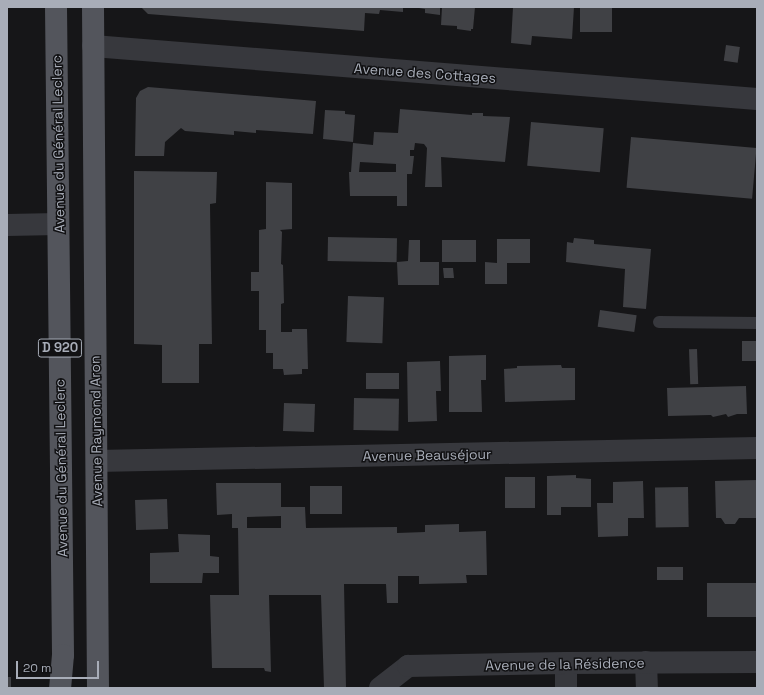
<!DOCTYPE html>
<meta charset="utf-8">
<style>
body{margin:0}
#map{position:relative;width:764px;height:695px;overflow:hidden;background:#161618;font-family:"Space Grotesk",sans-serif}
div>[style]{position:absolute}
.building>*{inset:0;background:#404145;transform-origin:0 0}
.lane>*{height:12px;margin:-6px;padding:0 6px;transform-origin:6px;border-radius:6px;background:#37383d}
.street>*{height:22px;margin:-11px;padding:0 11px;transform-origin:11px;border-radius:11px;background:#37383d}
.primary>*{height:22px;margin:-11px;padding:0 11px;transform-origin:11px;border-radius:11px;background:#53555c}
span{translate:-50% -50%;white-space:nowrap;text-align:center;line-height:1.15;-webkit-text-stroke:3px #111113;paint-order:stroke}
.shield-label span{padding:1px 3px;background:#111113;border:1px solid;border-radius:3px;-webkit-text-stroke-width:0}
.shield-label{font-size:13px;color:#a8adb8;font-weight:700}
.street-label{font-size:14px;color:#a8adb8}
.frame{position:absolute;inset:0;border:8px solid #a8adb8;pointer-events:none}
.scale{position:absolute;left:16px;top:661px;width:83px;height:18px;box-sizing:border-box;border:2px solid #a8adb8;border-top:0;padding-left:5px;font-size:12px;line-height:14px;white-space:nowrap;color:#a8adb8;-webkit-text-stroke:3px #111113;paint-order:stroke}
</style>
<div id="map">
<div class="building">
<div style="clip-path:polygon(141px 7px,403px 7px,403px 12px,380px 10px,379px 14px,365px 13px,364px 31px,148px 14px)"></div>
<div style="clip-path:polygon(413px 7px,440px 7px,440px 15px,425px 13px,425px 9px)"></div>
<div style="clip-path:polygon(442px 7px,475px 7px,473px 29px,471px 29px,471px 31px,457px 29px,457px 26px,441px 25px)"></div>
<div style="clip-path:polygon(513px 7px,574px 7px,572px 39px,532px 36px,531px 45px,511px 43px)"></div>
<div style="left:580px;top:7px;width:32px;height:25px"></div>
<div style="left:726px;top:45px;width:14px;height:16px;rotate:8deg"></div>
<div style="clip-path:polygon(148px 87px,316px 101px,313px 134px,256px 130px,256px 133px,234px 131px,234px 135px,185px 131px,181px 128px,165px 142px,164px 156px,135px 156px,136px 98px,140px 91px)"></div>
<div style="clip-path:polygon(evenodd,400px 109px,472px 115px,472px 113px,483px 113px,483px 116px,510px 117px,505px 162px,441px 157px,442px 187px,425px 187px,427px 148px,424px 144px,415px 143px,414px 150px,410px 150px,410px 156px,414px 156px,412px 174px,407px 174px,407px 206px,397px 206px,397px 196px,350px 196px,349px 172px,351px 172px,353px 143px,373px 145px,374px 132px,398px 133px,400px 109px,360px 162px,396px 164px,396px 172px,359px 172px,360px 162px)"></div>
<div style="clip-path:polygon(325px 110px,345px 111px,345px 114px,355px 115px,353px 142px,323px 139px)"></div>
<div style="left:531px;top:122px;width:73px;height:44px;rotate:5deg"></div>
<div style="left:631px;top:137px;width:126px;height:51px;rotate:5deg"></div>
<div style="clip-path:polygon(134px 171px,217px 172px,216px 203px,210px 204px,212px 344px,199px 344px,199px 383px,162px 383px,162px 345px,134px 344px)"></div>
<div style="clip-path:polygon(266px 182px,292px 183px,292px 229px,280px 230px,282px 232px,281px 264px,283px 265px,284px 303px,281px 304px,281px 332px,292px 332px,292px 329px,307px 329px,308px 369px,302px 369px,302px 374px,284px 375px,283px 369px,273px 369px,273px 353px,266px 353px,266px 330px,259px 330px,259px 291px,251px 291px,251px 272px,259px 272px,259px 230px,266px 229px)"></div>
<div style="left:328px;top:237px;width:69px;height:24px;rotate:1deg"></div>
<div style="clip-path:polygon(574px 238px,594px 240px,594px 244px,651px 249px,646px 309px,623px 307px,625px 269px,566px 262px,567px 242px,573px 243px)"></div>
<div style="clip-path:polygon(497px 239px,530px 239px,530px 263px,507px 263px,507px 284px,485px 284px,485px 262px,497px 263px)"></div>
<div style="clip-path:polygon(409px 240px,420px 240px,420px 262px,439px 262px,439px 285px,398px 285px,397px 262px,408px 261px)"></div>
<div style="left:442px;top:240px;width:34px;height:22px"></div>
<div style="clip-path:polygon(443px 268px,453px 268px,454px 278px,444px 278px)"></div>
<div style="left:348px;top:296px;width:36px;height:46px;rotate:2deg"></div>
<div style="left:600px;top:310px;width:37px;height:17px;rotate:8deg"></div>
<div style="left:742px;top:341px;width:15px;height:20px"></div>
<div style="left:697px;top:349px;width:35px;height:8px;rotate:88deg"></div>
<div style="clip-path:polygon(486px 355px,486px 380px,481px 380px,482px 412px,449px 412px,449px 356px)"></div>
<div style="clip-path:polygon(440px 361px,441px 391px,436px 391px,437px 421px,408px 422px,407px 362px)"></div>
<div style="clip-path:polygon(561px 365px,562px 368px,575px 368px,575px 400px,505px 402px,504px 369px,517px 368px,517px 366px)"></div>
<div style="left:366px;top:373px;width:33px;height:16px"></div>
<div style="clip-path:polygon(746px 386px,747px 414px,737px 414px,728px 417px,726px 414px,713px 417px,711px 415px,668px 416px,667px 388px)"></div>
<div style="left:354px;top:398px;width:45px;height:32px;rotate:1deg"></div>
<div style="left:284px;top:403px;width:31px;height:28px;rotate:2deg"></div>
<div style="clip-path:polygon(576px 475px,576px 478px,591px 479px,591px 507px,561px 507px,561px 515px,547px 515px,547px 476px)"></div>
<div style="left:505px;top:477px;width:30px;height:31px"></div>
<div style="clip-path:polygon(757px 480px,757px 518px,739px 518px,735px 524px,725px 524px,721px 518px,716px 518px,715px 481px)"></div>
<div style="clip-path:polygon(643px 481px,644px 518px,628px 518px,628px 536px,598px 537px,597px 503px,613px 503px,613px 482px)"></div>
<div style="clip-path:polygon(evenodd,216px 483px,281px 483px,281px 507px,305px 507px,306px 528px,397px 527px,397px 533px,425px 532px,425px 525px,459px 524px,459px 532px,486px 531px,487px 575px,466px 575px,467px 583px,419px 584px,419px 576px,398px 576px,398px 603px,387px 603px,386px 584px,344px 584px,346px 688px,324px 688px,321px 595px,269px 595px,271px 672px,265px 671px,264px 668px,212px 668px,210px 595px,239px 595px,238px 528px,232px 528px,232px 514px,217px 515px,216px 483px,281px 516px,281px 528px,247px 528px,247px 517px,281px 516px)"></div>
<div style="left:310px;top:486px;width:32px;height:28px"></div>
<div style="left:688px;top:487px;width:40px;height:33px;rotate:89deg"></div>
<div style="left:167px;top:499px;width:30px;height:32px;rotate:88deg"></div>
<div style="clip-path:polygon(178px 534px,210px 535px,210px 556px,219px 557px,219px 573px,203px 573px,202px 583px,150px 583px,150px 553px,179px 552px)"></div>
<div style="left:657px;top:567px;width:26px;height:13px"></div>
<div style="left:707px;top:583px;width:50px;height:34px"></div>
<div style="left:7px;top:677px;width:4px;height:11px"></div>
</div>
<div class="lane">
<div style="left:659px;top:322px;width:98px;rotate:0.6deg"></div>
</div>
<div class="street">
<div style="left:93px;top:46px;width:666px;rotate:4.56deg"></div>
<div style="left:7px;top:225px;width:51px;rotate:-1.1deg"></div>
<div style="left:97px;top:461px;width:660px;rotate:-1.13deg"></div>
<div style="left:646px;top:662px;width:26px;rotate:88deg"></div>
<div style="left:566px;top:663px;width:25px;rotate:90deg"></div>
<div style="left:380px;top:688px;width:36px;rotate:-38deg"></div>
<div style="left:408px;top:666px;width:158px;rotate:-1.1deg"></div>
<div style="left:566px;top:663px;width:191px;rotate:-0.3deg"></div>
</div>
<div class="primary">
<div style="left:56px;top:7px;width:648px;rotate:89.38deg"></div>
<div style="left:63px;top:655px;width:33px;rotate:95deg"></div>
<div style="left:93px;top:7px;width:681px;rotate:89.58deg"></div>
</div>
<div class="shield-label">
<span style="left:60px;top:348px">D 920</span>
</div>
<div class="street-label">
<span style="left:425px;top:73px;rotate:4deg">Avenue des Cottages</span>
<span style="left:58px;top:144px;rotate:-91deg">Avenue du Général Leclerc</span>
<span style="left:96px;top:431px;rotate:-91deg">Avenue Raymond Aron</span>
<span style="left:427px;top:455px;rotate:-1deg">Avenue Beauséjour</span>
<span style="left:61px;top:468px;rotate:-91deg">Avenue du Général Leclerc</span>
<span style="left:565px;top:664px;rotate:-1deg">Avenue de la Résidence</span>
</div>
<div class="frame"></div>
<div class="scale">20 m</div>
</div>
